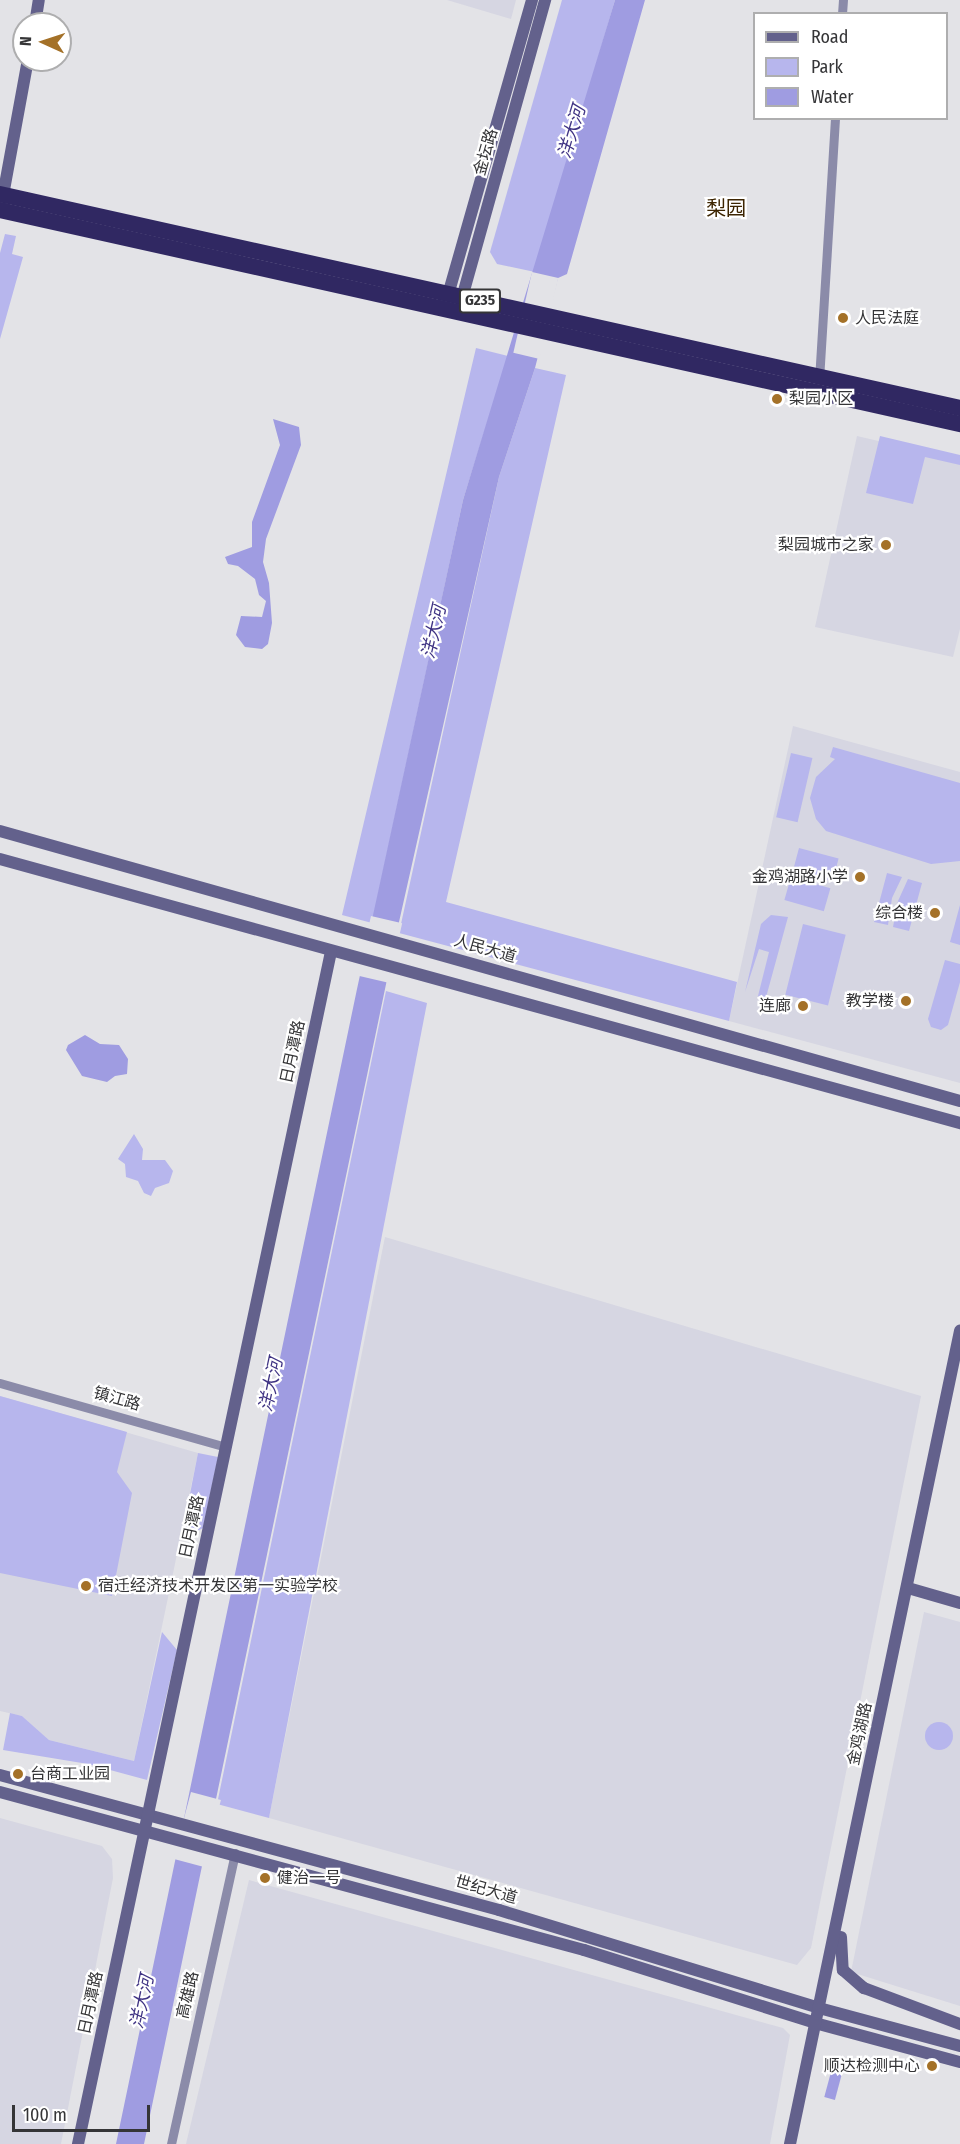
<!DOCTYPE html>
<meta charset="utf-8">
<style>
body{margin:0}
#map{position:relative;width:960px;height:2144px;overflow:hidden;background:#e3e3e7;font-family:"Fira Sans Condensed","Noto Sans SC",sans-serif}
div>[style]{position:absolute}
.built>*{inset:0;background:#d6d6e2}
.green>*{inset:0;background:#b7b6ed;transform-origin:0 0}
.round{border-radius:50%}
.water>*{inset:0;background:#9f9ce1;transform-origin:0 0}
.pier>*{inset:0;background:#e3e3e7;transform-origin:0 0}
.street>*{height:9px;margin:-4.5px;padding:0 4.5px;transform-origin:4.5px;border-radius:4.5px;background:#8b8ba9}
.secondary>*{height:12px;margin:-6px;padding:0 6px;transform-origin:6px;border-radius:6px;background:#63618c}
.highway>*{height:16px;margin:-8px;padding:0 8px;transform-origin:8px;border-radius:8px;background:#302862}
.dots>*{width:16px;height:16px;translate:-50% -50%;box-sizing:border-box;border:3px solid #fff;border-radius:50%}
span{translate:-50% -50%;white-space:nowrap;text-align:center;line-height:1.15;-webkit-text-stroke:4.5px #fff;paint-order:stroke}
.shield-label span{padding:2px 4px;background:#fff;border:2px solid;border-radius:4px;-webkit-text-stroke-width:0}
.shield-label{font-size:15px;color:#353537;font-weight:700}
.street-label{font-size:16px;color:#353537}
.poi-label{font-size:16px;color:#353537}
.left{translate:0 -50%;text-align:left}
.right{translate:-100% -50%;text-align:right}
.water-label{font-size:18px;color:#403484;font-style:italic}
.quarter-label{font-size:20px;color:#3d2502}
.legend{position:absolute;left:753px;top:12px;width:195px;height:108px;box-sizing:border-box;background:#fff;border:2px solid #aeaeaf;margin:0;padding:8px 10px;list-style:none;font-size:18px;color:#353537}
.legend li{display:flex;align-items:center;gap:12px;height:30px}
.legend b{width:30px;border:2px solid #aeaeaf}
.north{position:absolute;left:12px;top:12px;width:60px;height:60px;box-sizing:border-box;background:#fff;border:2px solid #aeaeaf;border-radius:50%;rotate:273deg;font-size:16px;font-weight:700;line-height:24px;text-align:center;color:#353537}
.north::after{content:'';display:block;margin:auto;width:21px;height:27px;background:#a47128;clip-path:polygon(50% 0,100% 100%,50% 72%,0 100%)}
.scale{position:absolute;left:12px;top:2105px;width:138px;height:27px;box-sizing:border-box;border:3px solid #353537;border-top:0;padding-left:8px;font-size:18px;line-height:21px;white-space:nowrap;color:#353537;-webkit-text-stroke:4px #fff;paint-order:stroke}
</style>
<div id="map">
<div class="built">
<div style="clip-path:polygon(447px 0,516px 0,511px 19px)"></div>
<div style="clip-path:polygon(857px 436px,960px 460px,960px 629px,953px 657px,815px 627px)"></div>
<div style="clip-path:polygon(793px 726px,960px 772px,960px 1083px,729px 1021px)"></div>
<div style="clip-path:polygon(385px 1237px,921px 1396px,811px 1948px,797px 1965px,269px 1818px)"></div>
<div style="clip-path:polygon(0 1396px,198px 1453px,134px 1761px,49px 1740px,22px 1716px,0 1711px)"></div>
<div style="clip-path:polygon(924px 1612px,960px 1622px,960px 2006px,851px 1972px)"></div>
<div style="clip-path:polygon(0 1818px,102px 1846px,112px 1859px,113px 1878px,61px 2144px,0 2144px)"></div>
<div style="clip-path:polygon(249px 1880px,783px 2028px,790px 2035px,770px 2144px,186px 2144px)"></div>
</div>
<div class="green">
<div style="clip-path:polygon(562px 0,615px 0,535px 272px,497px 264px,490px 252px)"></div>
<div style="clip-path:polygon(5px 234px,16px 236px,12px 254px,23px 257px,0 339px,0 253px)"></div>
<div style="clip-path:polygon(476px 348px,508px 356px,463px 500px,372px 923px,342px 915px)"></div>
<div style="clip-path:polygon(535px 368px,566px 375px,446px 902px,737px 982px,729px 1021px,399px 933px,499px 477px)"></div>
<div style="clip-path:polygon(880px 436px,960px 455px,960px 465px,925px 457px,913px 504px,866px 493px)"></div>
<div style="clip-path:polygon(833px 747px,960px 783px,960px 861px,931px 864px,826px 831px,816px 819px,810px 798px,816px 777px,835px 759px,830px 757px)"></div>
<div style="left:791px;top:753px;width:22px;height:66px;rotate:13deg"></div>
<div style="left:799px;top:848px;width:41px;height:23px;rotate:15deg"></div>
<div style="clip-path:polygon(887px 873px,902px 877px,892px 898px,888px 925px,874px 922px)"></div>
<div style="left:791px;top:877px;width:41px;height:24px;rotate:16deg"></div>
<div style="clip-path:polygon(908px 879px,922px 883px,909px 931px,893px 927px,898px 901px)"></div>
<div style="clip-path:polygon(960px 905px,960px 945px,950px 942px)"></div>
<div style="clip-path:polygon(771px 915px,788px 917px,765px 1001px,773px 1006px,763px 1003px,758px 996px,769px 952px,759px 949px,745px 992px,761px 924px)"></div>
<div style="left:803px;top:924px;width:44px;height:73px;rotate:14deg"></div>
<div style="clip-path:polygon(945px 960px,960px 964px,960px 982px,948px 1025px,941px 1030px,931px 1027px,928px 1019px)"></div>
<div style="clip-path:polygon(386px 991px,427px 1003px,269px 1818px,217px 1804px)"></div>
<div style="clip-path:polygon(134px 1134px,143px 1149px,142px 1160px,165px 1160px,173px 1171px,169px 1183px,155px 1188px,151px 1196px,144px 1193px,138px 1181px,126px 1177px,125px 1164px,118px 1159px)"></div>
<div style="clip-path:polygon(0 1396px,127px 1432px,117px 1472px,132px 1493px,112px 1596px,0 1573px)"></div>
<div style="clip-path:polygon(198px 1453px,218px 1457px,203px 1528px,181px 1540px)"></div>
<div style="clip-path:polygon(162px 1632px,177px 1650px,147px 1780px,88px 1764px,3px 1750px,10px 1713px,22px 1716px,49px 1740px,134px 1761px)"></div>
<div class="round" style="left:925px;top:1722px;width:28px;height:28px"></div>
</div>
<div class="water">
<div style="clip-path:polygon(615px 0,645px 0,567px 274px,558px 278px,535px 368px,499px 477px,399px 922px,144px 2144px,116px 2144px,357px 989px,463px 500px)"></div>
<div style="clip-path:polygon(273px 419px,299px 427px,301px 445px,266px 539px,263px 562px,269px 583px,272px 623px,268px 644px,262px 649px,245px 647px,236px 635px,241px 616px,262px 617px,266px 601px,259px 595px,255px 579px,238px 566px,228px 564px,225px 557px,252px 547px,252px 522px,280px 445px)"></div>
<div style="clip-path:polygon(85px 1035px,100px 1044px,119px 1045px,128px 1059px,127px 1074px,115px 1076px,107px 1082px,82px 1076px,66px 1050px,68px 1045px)"></div>
<div style="left:831px;top:2072px;width:11px;height:26px;rotate:15deg"></div>
</div>
<div class="pier">
<div style="left:532px;top:272px;width:27px;height:83px;rotate:13deg"></div>
<div style="left:371px;top:916px;width:32px;height:61px;rotate:13deg"></div>
<div style="left:191px;top:1792px;width:31px;height:69px;rotate:15deg"></div>
</div>
<div class="street">
<div style="left:842px;top:14px;width:14px;rotate:-86deg"></div>
<div style="left:819px;top:380px;width:262px;rotate:-86.5deg"></div>
<div style="left:0;top:1383px;width:235px;rotate:15.8deg"></div>
<div style="left:171px;top:2144px;width:298px;rotate:-77.6deg"></div>
</div>
<div class="secondary">
<div style="left:35px;top:24px;width:24px;rotate:-81deg"></div>
<div style="left:2px;top:201px;width:143px;rotate:-79.6deg"></div>
<div style="left:446px;top:302px;width:314px;rotate:-74.1deg"></div>
<div style="left:460px;top:305px;width:317px;rotate:-74.4deg"></div>
<div style="left:0;top:831px;width:997px;rotate:15.71deg"></div>
<div style="left:0;top:859px;width:996px;rotate:15.38deg"></div>
<div style="left:908px;top:1588px;width:54px;rotate:16.1deg"></div>
<div style="left:0;top:1775px;width:517px;rotate:15.14deg"></div>
<div style="left:499px;top:1910px;width:335px;rotate:17deg"></div>
<div style="left:819px;top:2008px;width:146px;rotate:15.1deg"></div>
<div style="left:0;top:1792px;width:605px;rotate:15.14deg"></div>
<div style="left:584px;top:1950px;width:242px;rotate:17.5deg"></div>
<div style="left:815px;top:2023px;width:150px;rotate:15.1deg"></div>
<div style="left:841px;top:1937px;width:33px;rotate:87deg"></div>
<div style="left:843px;top:1970px;width:28px;rotate:41deg"></div>
<div style="left:864px;top:1988px;width:103px;rotate:20.6deg"></div>
<div style="left:78px;top:2144px;width:1219px;rotate:-78.02deg"></div>
<div style="left:790px;top:2144px;width:831px;rotate:-78.19deg"></div>
</div>
<div class="highway">
<div style="left:0;top:194px;width:984px;rotate:12.57deg"></div>
<div style="left:0;top:210px;width:984px;rotate:12.57deg"></div>
</div>
<div class="dots">
<div style="left:843px;top:318px;background:#a47128"></div>
<div style="left:777px;top:399px;background:#a47128"></div>
<div style="left:886px;top:545px;background:#a47128"></div>
<div style="left:860px;top:877px;background:#a47128"></div>
<div style="left:935px;top:913px;background:#a47128"></div>
<div style="left:906px;top:1001px;background:#a47128"></div>
<div style="left:803px;top:1006px;background:#a47128"></div>
<div style="left:86px;top:1586px;background:#a47128"></div>
<div style="left:18px;top:1774px;background:#a47128"></div>
<div style="left:265px;top:1878px;background:#a47128"></div>
<div style="left:932px;top:2066px;background:#a47128"></div>
</div>
<div class="shield-label">
<span style="left:480px;top:301px">G235</span>
</div>
<div class="street-label">
<span style="left:486px;top:152px;rotate:-74deg">金坛路</span>
<span style="left:485px;top:949px;rotate:16deg">人民大道</span>
<span style="left:293px;top:1052px;rotate:-78deg">日月潭路</span>
<span style="left:117px;top:1399px;rotate:16deg">镇江路</span>
<span style="left:192px;top:1527px;rotate:-78deg">日月潭路</span>
<span style="left:860px;top:1734px;rotate:-78deg">金鸡湖路</span>
<span style="left:486px;top:1890px;rotate:16deg">世纪大道</span>
<span style="left:188px;top:1995px;rotate:-77deg">高雄路</span>
<span style="left:91px;top:2003px;rotate:-78deg">日月潭路</span>
</div>
<div class="poi-label">
<span class="left" style="left:855px;top:318px">人民法庭</span>
<span class="left" style="left:789px;top:399px">梨园小区</span>
<span class="right" style="left:874px;top:545px">梨园城市之家</span>
<span class="right" style="left:848px;top:877px">金鸡湖路小学</span>
<span class="right" style="left:923px;top:913px">综合楼</span>
<span class="right" style="left:894px;top:1001px">教学楼</span>
<span class="right" style="left:791px;top:1006px">连廊</span>
<span class="left" style="left:98px;top:1586px">宿迁经济技术开发区第一实验学校</span>
<span class="left" style="left:30px;top:1774px">台商工业园</span>
<span class="left" style="left:277px;top:1878px">健治一号</span>
<span class="right" style="left:920px;top:2066px">顺达检测中心</span>
</div>
<div class="water-label">
<span style="left:572px;top:132px;rotate:-73deg">洋大河</span>
<span style="left:434px;top:632px;rotate:-77deg">洋大河</span>
<span style="left:271px;top:1385px;rotate:-78deg">洋大河</span>
<span style="left:142px;top:2002px;rotate:-78deg">洋大河</span>
</div>
<div class="quarter-label">
<span style="left:726px;top:208px">梨园</span>
</div>
<ul class="legend">
<li><b style="height:8px;background:#63618c"></b>Road</li>
<li><b style="height:16px;background:#b7b6ed"></b>Park</li>
<li><b style="height:16px;background:#9f9ce1"></b>Water</li>
</ul>
<div class="north">N</div>
<div class="scale">100 m</div>
</div>
